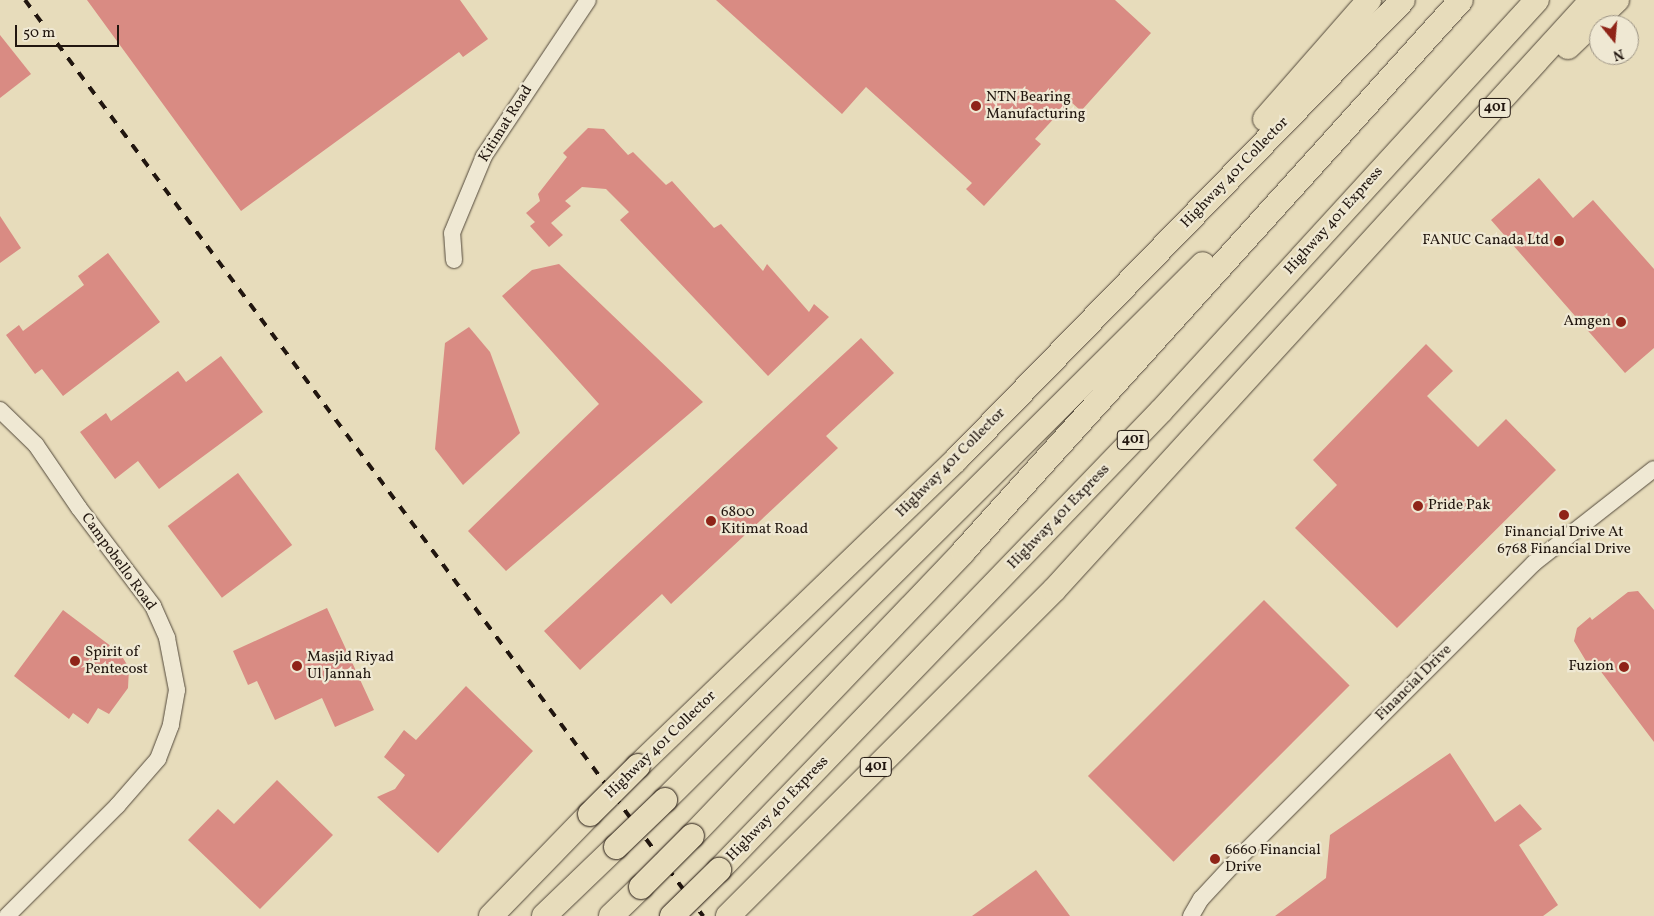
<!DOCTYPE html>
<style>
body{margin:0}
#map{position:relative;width:1654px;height:916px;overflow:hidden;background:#e7dcbb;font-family:Vollkorn,serif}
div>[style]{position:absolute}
.building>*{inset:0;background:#d98b83;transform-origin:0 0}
.roads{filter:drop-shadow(0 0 1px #52483a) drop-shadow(0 0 1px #52483a)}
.minor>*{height:16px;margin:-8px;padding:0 8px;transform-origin:8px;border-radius:8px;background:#efe8d3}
.highway>*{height:24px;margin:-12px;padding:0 12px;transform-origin:12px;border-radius:12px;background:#e7dcbb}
.rail>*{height:4px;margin-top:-2px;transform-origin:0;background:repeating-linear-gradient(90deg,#21160f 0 9px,transparent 0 18px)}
.bridges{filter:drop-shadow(0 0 1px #21160f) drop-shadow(0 0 1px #21160f)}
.highway-bridge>*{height:24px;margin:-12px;padding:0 12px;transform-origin:12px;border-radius:12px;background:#e7dcbb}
.dots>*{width:14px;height:14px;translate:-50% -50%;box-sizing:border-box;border:2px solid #efe8d3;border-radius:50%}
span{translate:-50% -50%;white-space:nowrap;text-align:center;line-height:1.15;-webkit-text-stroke:4.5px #efe8d3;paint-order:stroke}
.shield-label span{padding:1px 4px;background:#efe8d3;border:1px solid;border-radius:4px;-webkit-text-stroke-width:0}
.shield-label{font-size:14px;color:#21160f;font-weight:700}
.poi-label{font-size:15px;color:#21160f}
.left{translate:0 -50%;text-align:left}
.right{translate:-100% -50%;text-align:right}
.street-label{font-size:15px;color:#21160f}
.north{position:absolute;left:1589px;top:15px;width:50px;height:50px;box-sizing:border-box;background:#efe8d3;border:1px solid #9d9485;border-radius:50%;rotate:163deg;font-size:14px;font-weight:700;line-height:20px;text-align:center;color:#21160f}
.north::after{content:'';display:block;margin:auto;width:18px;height:22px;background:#8f2418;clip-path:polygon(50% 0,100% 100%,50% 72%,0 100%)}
.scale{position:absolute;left:15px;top:25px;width:104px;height:22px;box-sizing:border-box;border:2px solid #21160f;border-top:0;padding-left:6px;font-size:15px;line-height:18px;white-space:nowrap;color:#21160f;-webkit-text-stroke:4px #efe8d3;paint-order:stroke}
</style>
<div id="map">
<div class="building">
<div style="clip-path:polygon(87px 0,460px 0,488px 39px,463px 57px,459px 52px,241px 211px)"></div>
<div style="clip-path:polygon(716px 0,1115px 0,1151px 33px,1081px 111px,1070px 101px,1035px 139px,1041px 144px,984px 206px,966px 189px,972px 183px,866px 87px,842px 114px)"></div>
<div style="clip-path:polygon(0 35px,31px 74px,0 98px)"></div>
<div style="clip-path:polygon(588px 128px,604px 129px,628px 155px,633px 152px,666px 185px,672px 181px,714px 228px,721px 224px,763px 271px,767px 264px,809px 312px,814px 304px,829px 317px,768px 376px,620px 220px,629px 212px,606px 189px,582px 187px,565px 201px,571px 206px,551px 223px,563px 235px,549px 247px,530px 226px,535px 222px,526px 213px,540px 201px,538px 194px,567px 157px,563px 153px)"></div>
<div style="clip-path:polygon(1539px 178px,1573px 218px,1593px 200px,1654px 269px,1654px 348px,1625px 373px,1491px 220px)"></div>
<div style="clip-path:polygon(0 216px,21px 248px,0 263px)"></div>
<div style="clip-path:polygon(108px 253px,160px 322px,63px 396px,42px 369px,35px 374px,6px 335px,19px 325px,23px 331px,84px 285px,78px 276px)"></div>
<div style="clip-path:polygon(559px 264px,703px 402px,506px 571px,468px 531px,599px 404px,502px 296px,532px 270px)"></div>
<div style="clip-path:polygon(469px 327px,490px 352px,520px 433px,463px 485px,435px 449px,445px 343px)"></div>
<div style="clip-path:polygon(861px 338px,894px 373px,826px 436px,838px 448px,671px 604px,662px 594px,580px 670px,544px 631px)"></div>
<div style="clip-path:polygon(1426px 344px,1453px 371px,1427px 396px,1478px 447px,1506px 419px,1556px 470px,1397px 628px,1295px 528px,1337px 485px,1313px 460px)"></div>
<div style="clip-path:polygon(221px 356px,263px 412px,159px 489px,138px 461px,115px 479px,80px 432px,106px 413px,111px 421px,178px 371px,186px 382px)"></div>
<div style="left:238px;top:473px;width:90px;height:88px;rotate:53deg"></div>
<div style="clip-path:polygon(1638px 591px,1654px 610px,1654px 742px,1599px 669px,1596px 672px,1589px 666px,1574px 641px,1577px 628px,1590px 617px,1592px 620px,1628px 592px)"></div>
<div style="left:1264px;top:600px;width:121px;height:249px;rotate:45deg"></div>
<div style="clip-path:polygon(327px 608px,374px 710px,335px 727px,322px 698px,275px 720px,257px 681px,248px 685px,233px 651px)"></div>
<div style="clip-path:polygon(63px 610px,120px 653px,129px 668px,128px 688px,109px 714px,98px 708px,88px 724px,73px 713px,69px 719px,14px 676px)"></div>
<div style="clip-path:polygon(466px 686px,533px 751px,438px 853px,377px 797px,395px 789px,405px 775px,384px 757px,404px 730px,416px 740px)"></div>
<div style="clip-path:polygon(1450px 753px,1495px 822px,1520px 804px,1542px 829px,1519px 845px,1558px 905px,1543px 916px,1275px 916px,1326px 878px,1330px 835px)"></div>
<div style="clip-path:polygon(277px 780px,333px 835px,260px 909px,188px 840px,218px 809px,234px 824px)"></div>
<div style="clip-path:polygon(1036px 870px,1070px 916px,972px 916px)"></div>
</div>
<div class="roads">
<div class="minor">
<div style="left:454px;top:260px;width:27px;rotate:-94deg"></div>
<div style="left:452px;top:233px;width:83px;rotate:-67.4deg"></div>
<div style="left:484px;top:156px;width:187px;rotate:-56.3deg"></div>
<div style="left:0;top:410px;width:50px;rotate:44.2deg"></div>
<div style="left:36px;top:445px;width:76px;rotate:55.7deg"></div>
<div style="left:79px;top:508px;width:123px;rotate:52.9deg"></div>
<div style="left:153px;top:606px;width:35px;rotate:66deg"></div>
<div style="left:167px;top:638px;width:53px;rotate:79.1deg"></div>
<div style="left:177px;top:690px;width:36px;rotate:100deg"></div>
<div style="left:171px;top:725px;width:36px;rotate:111deg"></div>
<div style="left:158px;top:759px;width:62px;rotate:131.1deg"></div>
<div style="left:117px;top:806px;width:156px;rotate:135deg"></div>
<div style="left:1191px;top:916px;width:20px;rotate:-60deg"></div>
<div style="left:1201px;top:899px;width:59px;rotate:-47.1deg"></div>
<div style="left:1241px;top:856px;width:414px;rotate:-45deg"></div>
<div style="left:1534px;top:563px;width:152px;rotate:-38.1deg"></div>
</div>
<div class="highway">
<div style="left:1568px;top:47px;width:68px;rotate:-43.8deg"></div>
<div style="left:1265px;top:119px;width:158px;rotate:-48.8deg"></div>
<div style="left:638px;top:766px;width:441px;rotate:-43.9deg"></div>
<div style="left:956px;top:460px;width:641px;rotate:-45.82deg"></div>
<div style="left:665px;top:800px;width:759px;rotate:-44.89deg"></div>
<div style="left:692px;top:836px;width:393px;rotate:-46.3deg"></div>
<div style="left:963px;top:552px;width:743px;rotate:-47.94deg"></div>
<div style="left:719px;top:870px;width:637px;rotate:-46.08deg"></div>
<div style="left:1161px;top:411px;width:557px;rotate:-47.55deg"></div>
<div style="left:491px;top:916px;width:142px;rotate:-45.9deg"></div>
<div style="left:544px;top:916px;width:100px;rotate:-43.8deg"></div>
<div style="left:611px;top:916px;width:42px;rotate:-44deg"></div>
<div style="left:728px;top:916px;width:461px;rotate:-45deg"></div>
<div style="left:1054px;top:590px;width:798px;rotate:-47.64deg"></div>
</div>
</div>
<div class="rail">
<div style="left:25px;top:0;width:1140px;rotate:53.49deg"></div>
</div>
<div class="bridges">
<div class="highway-bridge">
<div style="left:590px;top:814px;width:68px;rotate:-45deg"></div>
<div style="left:616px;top:847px;width:68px;rotate:-43.8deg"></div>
<div style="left:641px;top:887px;width:72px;rotate:-45deg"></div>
<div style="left:672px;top:916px;width:66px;rotate:-44.4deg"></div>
</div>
</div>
<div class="dots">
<div style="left:976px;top:106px;background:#8f2418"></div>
<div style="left:1559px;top:241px;background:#8f2418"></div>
<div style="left:1621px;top:322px;background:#8f2418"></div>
<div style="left:1418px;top:506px;background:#8f2418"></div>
<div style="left:1564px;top:515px;background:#8f2418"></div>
<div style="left:711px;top:521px;background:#8f2418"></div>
<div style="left:75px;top:661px;background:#8f2418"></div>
<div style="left:297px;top:666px;background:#8f2418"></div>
<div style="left:1624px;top:667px;background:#8f2418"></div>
<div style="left:1215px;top:859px;background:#8f2418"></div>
</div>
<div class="shield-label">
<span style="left:1495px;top:108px">401</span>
<span style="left:1133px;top:440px">401</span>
<span style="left:876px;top:767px">401</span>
</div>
<div class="poi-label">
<span class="left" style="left:986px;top:106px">NTN Bearing<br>Manufacturing</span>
<span class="right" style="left:1549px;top:241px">FANUC Canada Ltd</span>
<span class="right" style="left:1611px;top:322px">Amgen</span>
<span class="left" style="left:1428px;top:506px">Pride Pak</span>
<span class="left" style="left:721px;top:521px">6800<br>Kitimat Road</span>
<span style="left:1564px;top:541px">Financial Drive At<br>6768 Financial Drive</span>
<span class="left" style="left:85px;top:661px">Spirit of<br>Pentecost</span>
<span class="left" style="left:307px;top:666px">Masjid Riyad<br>Ul Jannah</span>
<span class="right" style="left:1614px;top:667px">Fuzion</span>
<span class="left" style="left:1225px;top:859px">6660 Financial<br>Drive</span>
</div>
<div class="street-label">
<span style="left:506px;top:124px;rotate:-58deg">Kitimat Road</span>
<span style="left:1235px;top:173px;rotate:-46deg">Highway 401 Collector</span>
<span style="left:1334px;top:221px;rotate:-48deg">Highway 401 Express</span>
<span style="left:951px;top:463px;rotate:-45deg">Highway 401 Collector</span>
<span style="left:1059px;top:517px;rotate:-46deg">Highway 401 Express</span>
<span style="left:118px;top:562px;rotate:54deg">Campobello Road</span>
<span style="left:1414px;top:683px;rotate:-45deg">Financial Drive</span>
<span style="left:661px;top:745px;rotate:-44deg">Highway 401 Collector</span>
<span style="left:778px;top:809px;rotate:-46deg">Highway 401 Express</span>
</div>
<div class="north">N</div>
<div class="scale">50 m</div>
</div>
